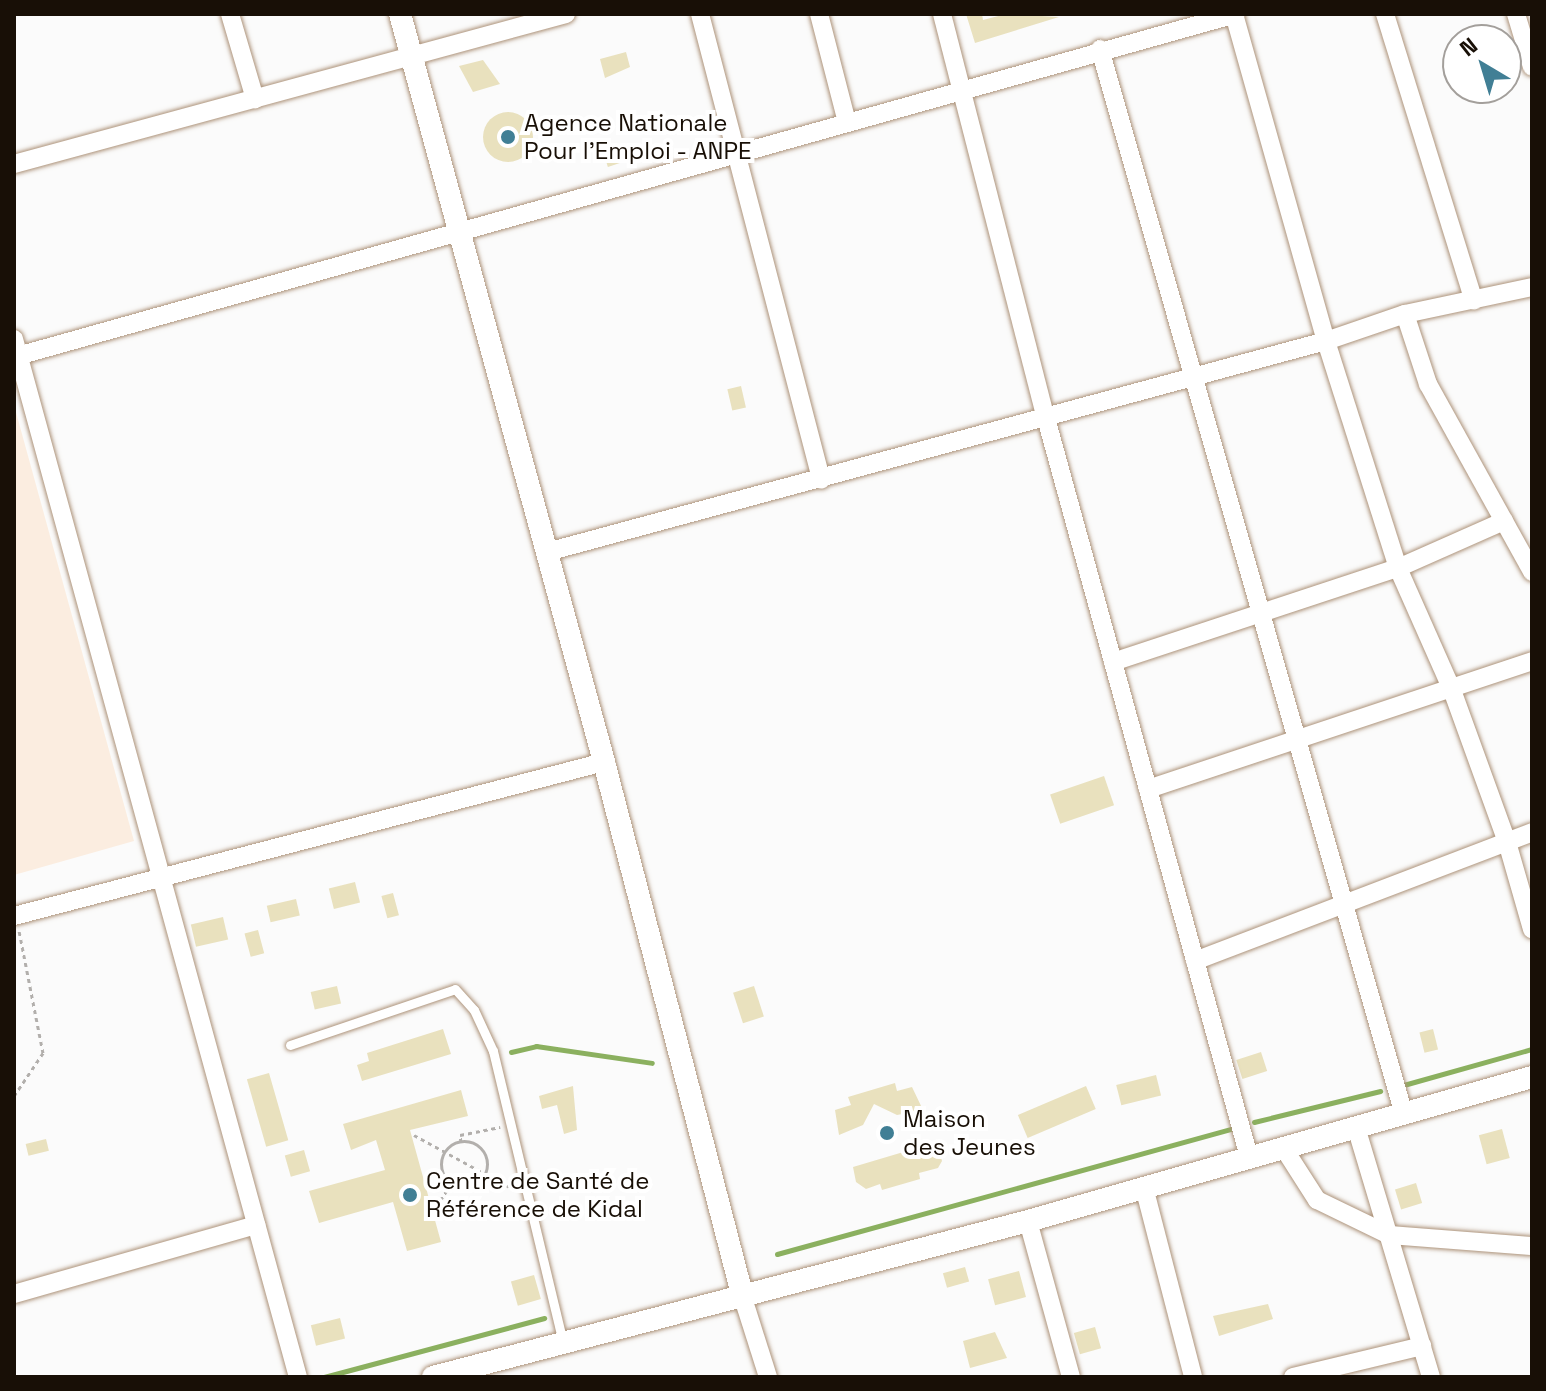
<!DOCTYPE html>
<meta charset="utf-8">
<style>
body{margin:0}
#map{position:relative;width:1546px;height:1391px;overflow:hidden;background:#fbfbfb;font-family:"Space Grotesk",sans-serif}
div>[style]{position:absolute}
.built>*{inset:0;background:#fbede0}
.stream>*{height:5px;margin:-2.5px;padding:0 2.5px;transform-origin:2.5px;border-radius:2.5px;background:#8bb05f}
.building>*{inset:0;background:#e9e1be;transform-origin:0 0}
.round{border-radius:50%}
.path>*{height:3px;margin-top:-1.5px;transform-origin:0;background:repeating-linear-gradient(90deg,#b2afac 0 4px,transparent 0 8px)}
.path>.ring{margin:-1.5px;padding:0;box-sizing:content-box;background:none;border:3px solid #b2afac;border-radius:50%}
.roads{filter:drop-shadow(0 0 2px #ad937a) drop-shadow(0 0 2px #ad937a)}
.service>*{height:9px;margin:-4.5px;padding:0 4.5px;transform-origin:4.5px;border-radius:4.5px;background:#fff}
.minor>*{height:18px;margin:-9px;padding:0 9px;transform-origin:9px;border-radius:9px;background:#fff}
.tertiary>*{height:22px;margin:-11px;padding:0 11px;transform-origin:11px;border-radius:11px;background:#fff}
.dots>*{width:22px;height:22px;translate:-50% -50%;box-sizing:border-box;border:4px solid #fff;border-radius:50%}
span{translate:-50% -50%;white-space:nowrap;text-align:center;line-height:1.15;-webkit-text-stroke:8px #fff;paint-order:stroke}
.poi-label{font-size:24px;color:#180f06}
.left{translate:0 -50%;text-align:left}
.frame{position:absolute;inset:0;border:16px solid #180f06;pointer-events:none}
.north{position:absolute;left:1442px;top:24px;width:80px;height:80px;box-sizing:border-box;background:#fff;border:2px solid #a39f9b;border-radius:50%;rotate:322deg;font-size:22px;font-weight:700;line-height:32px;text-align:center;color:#180f06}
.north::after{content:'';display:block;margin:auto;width:28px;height:36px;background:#417f95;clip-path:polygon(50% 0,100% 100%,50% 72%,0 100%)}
</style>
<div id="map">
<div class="built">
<div style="clip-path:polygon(14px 405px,134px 841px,14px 875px)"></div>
</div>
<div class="stream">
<div style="left:511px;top:1052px;width:26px;rotate:-13deg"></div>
<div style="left:536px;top:1046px;width:117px;rotate:8.3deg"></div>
<div style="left:1400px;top:1086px;width:137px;rotate:-15.7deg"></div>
<div style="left:1254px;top:1122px;width:130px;rotate:-13.8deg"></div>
<div style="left:777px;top:1254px;width:471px;rotate:-15.4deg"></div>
<div style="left:324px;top:1377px;width:228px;rotate:-15deg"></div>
</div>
<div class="building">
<div style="clip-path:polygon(966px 14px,982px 14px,983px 20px,1006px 14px,1059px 17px,975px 43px)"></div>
<div style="clip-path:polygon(626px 52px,630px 67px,605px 78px,600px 59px)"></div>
<div style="clip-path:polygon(483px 60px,500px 84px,473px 92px,459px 66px)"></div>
<div class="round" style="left:483px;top:112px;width:50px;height:50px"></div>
<div style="left:621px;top:149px;width:13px;height:18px;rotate:72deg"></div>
<div style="left:741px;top:386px;width:22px;height:14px;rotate:77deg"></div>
<div style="left:1104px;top:776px;width:31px;height:57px;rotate:71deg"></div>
<div style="left:355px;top:882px;width:21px;height:27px;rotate:76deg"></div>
<div style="left:393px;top:893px;width:23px;height:12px;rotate:75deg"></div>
<div style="left:296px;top:899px;width:17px;height:30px;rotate:77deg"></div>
<div style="left:223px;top:917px;width:23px;height:33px;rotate:77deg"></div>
<div style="left:258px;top:930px;width:24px;height:14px;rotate:75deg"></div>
<div style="left:337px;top:986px;width:18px;height:27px;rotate:77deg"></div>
<div style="left:754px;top:986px;width:32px;height:22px;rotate:72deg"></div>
<div style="clip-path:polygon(443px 1029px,451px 1054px,362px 1081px,357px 1065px,369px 1061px,367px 1053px)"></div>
<div style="left:1433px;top:1029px;width:21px;height:14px;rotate:76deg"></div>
<div style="left:1261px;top:1052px;width:20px;height:26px;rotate:72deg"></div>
<div style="left:269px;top:1073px;width:70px;height:23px;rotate:74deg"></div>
<div style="left:1156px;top:1075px;width:21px;height:41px;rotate:76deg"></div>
<div style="clip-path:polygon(895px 1083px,897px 1091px,912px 1087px,923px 1110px,897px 1115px,874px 1104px,863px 1125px,839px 1135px,835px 1110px,851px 1105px,848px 1097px)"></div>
<div style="clip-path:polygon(573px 1086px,577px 1130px,564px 1134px,557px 1105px,542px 1109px,539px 1096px)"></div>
<div style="left:1086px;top:1086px;width:25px;height:74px;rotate:67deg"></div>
<div style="clip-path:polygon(461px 1090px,468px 1116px,410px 1130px,441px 1242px,407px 1251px,393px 1202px,319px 1223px,309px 1191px,385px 1170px,376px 1140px,351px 1150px,343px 1124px)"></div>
<div style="left:1502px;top:1129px;width:30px;height:24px;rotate:75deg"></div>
<div style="left:46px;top:1139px;width:12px;height:21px;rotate:76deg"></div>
<div style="clip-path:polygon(937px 1142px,942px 1161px,938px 1168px,919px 1173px,920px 1179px,882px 1190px,880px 1184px,866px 1189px,856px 1182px,853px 1167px)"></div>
<div style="left:304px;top:1150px;width:22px;height:20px;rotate:74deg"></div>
<div style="left:1416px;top:1183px;width:21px;height:22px;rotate:73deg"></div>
<div style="left:965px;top:1267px;width:15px;height:23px;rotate:74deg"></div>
<div style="left:1019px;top:1271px;width:27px;height:32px;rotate:75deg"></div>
<div style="left:534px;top:1275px;width:25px;height:24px;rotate:74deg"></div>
<div style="clip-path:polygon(1268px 1304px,1273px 1319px,1219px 1336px,1213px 1316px)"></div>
<div style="left:340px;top:1318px;width:21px;height:30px;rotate:76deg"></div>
<div style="left:1095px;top:1327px;width:22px;height:22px;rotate:74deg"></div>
<div style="clip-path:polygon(995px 1332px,1007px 1358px,970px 1368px,963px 1341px)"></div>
</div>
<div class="path">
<div style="left:14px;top:1096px;width:52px;rotate:-56deg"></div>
<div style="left:43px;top:1053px;width:124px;rotate:-101.1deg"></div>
<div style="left:414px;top:1135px;width:115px;rotate:28.6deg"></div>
<div class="ring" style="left:441px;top:1141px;width:43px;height:43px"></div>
<div style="left:461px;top:1142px;width:7px;rotate:-98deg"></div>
<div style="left:460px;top:1135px;width:41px;rotate:-11.3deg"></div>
<div style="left:436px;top:1207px;width:30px;rotate:-57deg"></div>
</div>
<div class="roads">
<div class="service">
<div style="left:290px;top:1045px;width:174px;rotate:-18.7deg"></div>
<div style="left:455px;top:989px;width:28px;rotate:48deg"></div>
<div style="left:474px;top:1010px;width:45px;rotate:65.1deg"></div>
<div style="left:493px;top:1051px;width:299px;rotate:76.5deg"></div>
</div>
<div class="minor">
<div style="left:230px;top:14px;width:89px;rotate:73.6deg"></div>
<div style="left:700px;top:14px;width:481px;rotate:75.4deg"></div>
<div style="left:819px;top:14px;width:112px;rotate:75.5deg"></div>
<div style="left:942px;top:14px;width:417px;rotate:75.6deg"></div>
<div style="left:1046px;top:418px;width:766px;rotate:74.64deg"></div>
<div style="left:1234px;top:14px;width:340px;rotate:74.3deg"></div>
<div style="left:1326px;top:341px;width:238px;rotate:72.4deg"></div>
<div style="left:1398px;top:568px;width:133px;rotate:66.1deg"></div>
<div style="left:1452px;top:690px;width:162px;rotate:70.1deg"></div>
<div style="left:1507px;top:842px;width:91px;rotate:74deg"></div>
<div style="left:1385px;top:14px;width:300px;rotate:72.8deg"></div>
<div style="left:1516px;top:14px;width:55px;rotate:73.2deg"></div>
<div style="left:1100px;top:49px;width:1104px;rotate:74.08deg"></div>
<div style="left:14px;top:164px;width:572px;rotate:-15.2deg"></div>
<div style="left:1405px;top:314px;width:74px;rotate:71.8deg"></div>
<div style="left:1428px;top:384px;width:215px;rotate:61deg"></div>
<div style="left:14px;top:339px;width:1076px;rotate:74.7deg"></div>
<div style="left:14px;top:357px;width:1269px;rotate:-15.68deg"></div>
<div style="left:547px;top:552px;width:807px;rotate:-15.16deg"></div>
<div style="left:1326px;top:341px;width:83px;rotate:-18.9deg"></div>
<div style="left:1405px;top:314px;width:130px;rotate:-12deg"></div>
<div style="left:1113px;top:662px;width:300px;rotate:-18.3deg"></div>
<div style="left:1398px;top:568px;width:116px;rotate:-23.9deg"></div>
<div style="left:1148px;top:789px;width:405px;rotate:-18.4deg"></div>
<div style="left:14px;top:916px;width:610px;rotate:-14.63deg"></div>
<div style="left:1195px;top:961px;width:361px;rotate:-20.9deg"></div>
<div style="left:1356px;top:1127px;width:261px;rotate:73.3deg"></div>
<div style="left:1283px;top:1147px;width:63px;rotate:57.3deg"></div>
<div style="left:1317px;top:1200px;width:80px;rotate:25.9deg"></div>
<div style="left:1389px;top:1235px;width:143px;rotate:4.4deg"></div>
<div style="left:1144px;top:1187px;width:196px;rotate:75.5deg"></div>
<div style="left:1028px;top:1221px;width:162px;rotate:74.6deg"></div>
<div style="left:14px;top:1294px;width:252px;rotate:-15.9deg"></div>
<div style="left:743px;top:1298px;width:83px;rotate:72.4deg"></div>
<div style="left:1293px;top:1377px;width:133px;rotate:-13.5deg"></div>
</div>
<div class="tertiary">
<div style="left:400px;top:14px;width:775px;rotate:74.74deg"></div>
<div style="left:604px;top:762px;width:554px;rotate:75.46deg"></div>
<div style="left:433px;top:1377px;width:615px;rotate:-14.69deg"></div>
<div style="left:1028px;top:1221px;width:524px;rotate:-15.95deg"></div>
</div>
</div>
<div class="dots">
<div style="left:508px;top:137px;background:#417f95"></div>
<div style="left:887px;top:1133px;background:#417f95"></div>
<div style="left:410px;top:1195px;background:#417f95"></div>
</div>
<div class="poi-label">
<span class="left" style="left:524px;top:137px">Agence Nationale<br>Pour l’Emploi - ANPE</span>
<span class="left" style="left:903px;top:1133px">Maison<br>des Jeunes</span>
<span class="left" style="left:426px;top:1195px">Centre de Santé de<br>Référence de Kidal</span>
</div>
<div class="frame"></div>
<div class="north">N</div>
</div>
